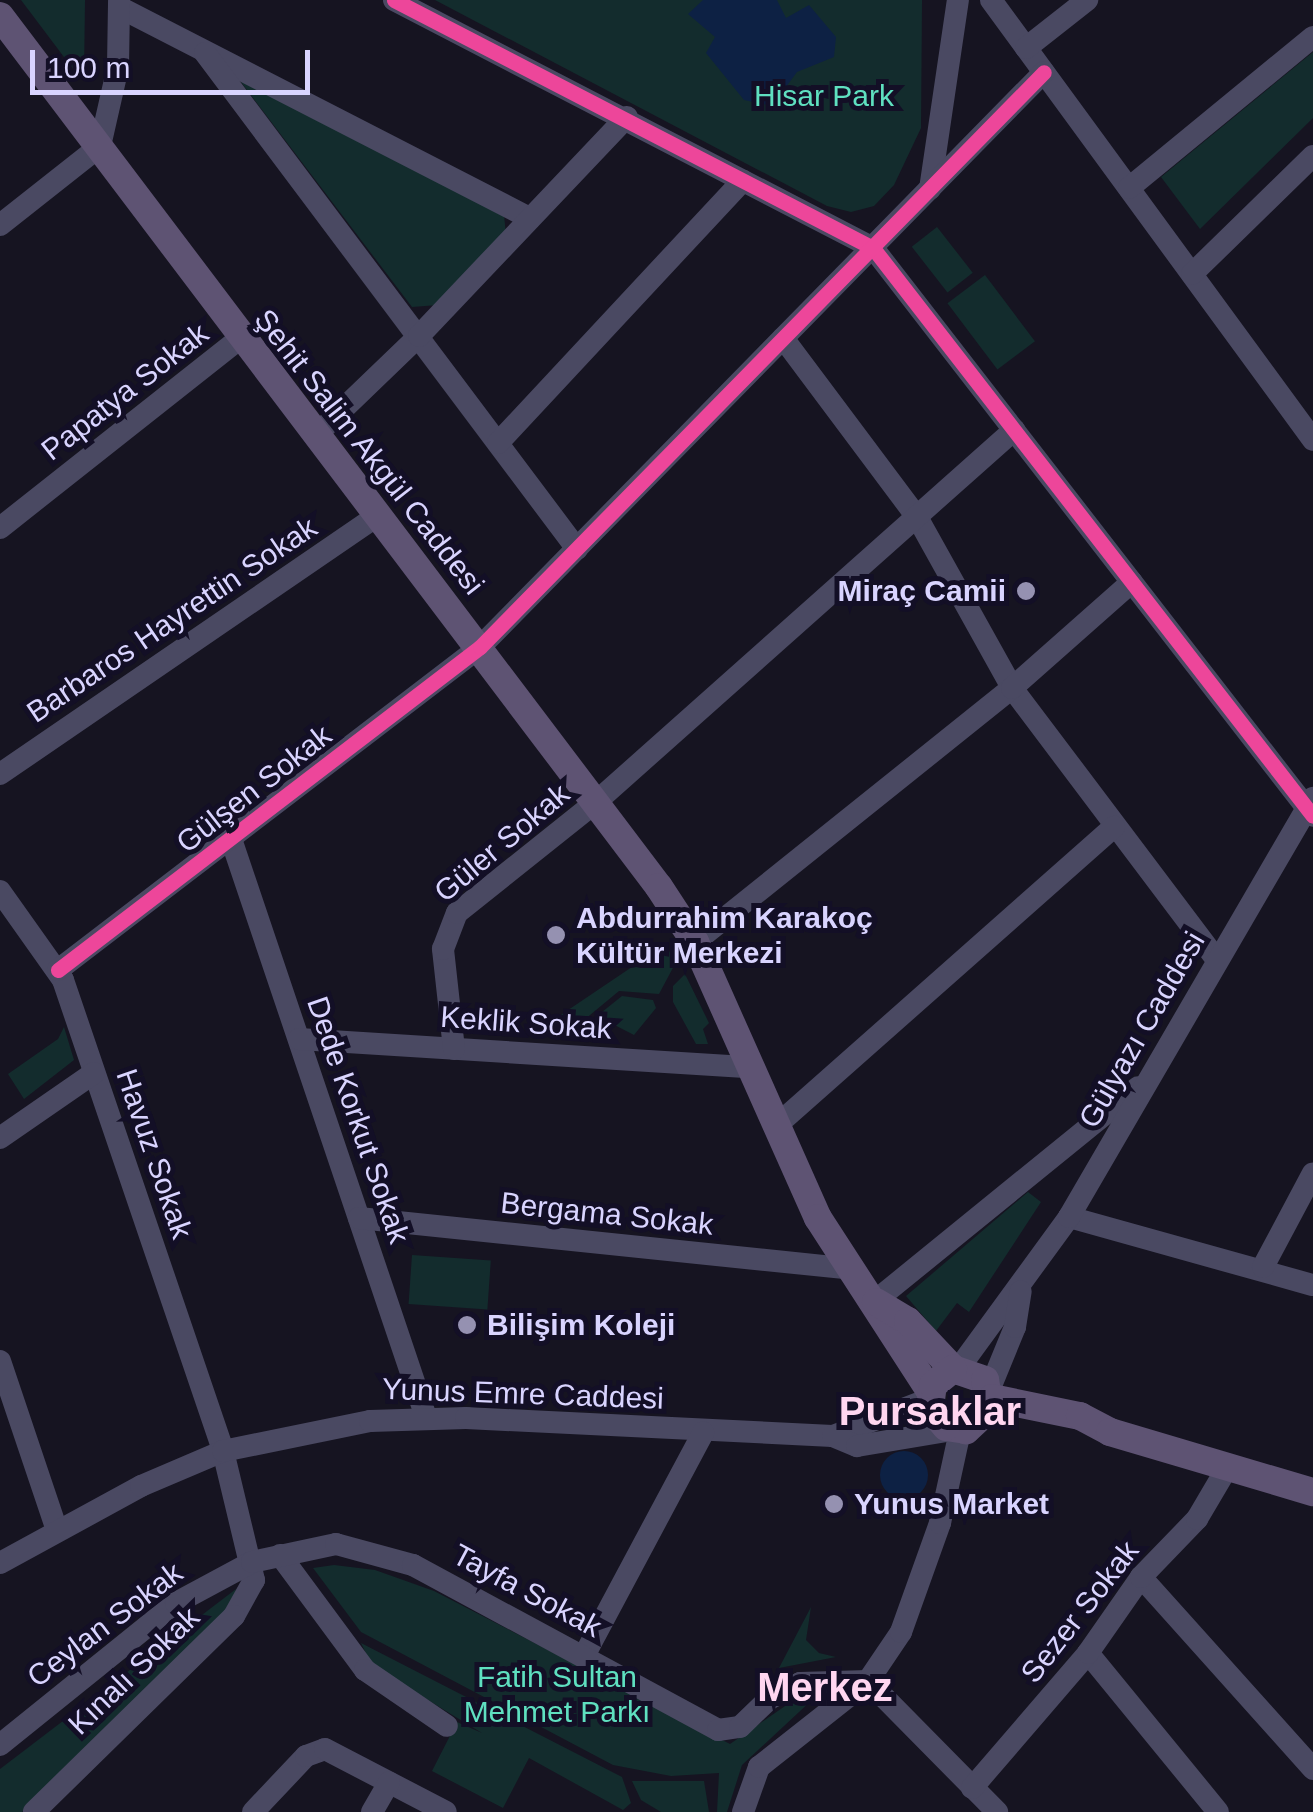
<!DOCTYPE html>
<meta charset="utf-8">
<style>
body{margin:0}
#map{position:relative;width:1313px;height:1812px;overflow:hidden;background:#161421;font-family:Arial,sans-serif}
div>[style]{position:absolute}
.green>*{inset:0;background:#132c2d;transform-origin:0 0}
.water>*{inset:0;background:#0d2144}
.round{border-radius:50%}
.minor>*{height:22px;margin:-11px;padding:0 11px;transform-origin:11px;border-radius:11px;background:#4a4962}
.major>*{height:28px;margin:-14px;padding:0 14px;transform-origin:14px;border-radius:14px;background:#5e5373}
.cycleway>*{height:15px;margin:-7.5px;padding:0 7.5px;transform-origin:7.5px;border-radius:7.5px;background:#ed469a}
.dots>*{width:28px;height:28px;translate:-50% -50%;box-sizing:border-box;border:5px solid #130f26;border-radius:50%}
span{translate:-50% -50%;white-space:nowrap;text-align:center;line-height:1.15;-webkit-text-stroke:10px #130f26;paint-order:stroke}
.park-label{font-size:30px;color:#5fe0c0}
.street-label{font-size:30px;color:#d9d4ff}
.poi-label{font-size:30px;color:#d9d4ff;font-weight:700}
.right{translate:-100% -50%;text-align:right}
.left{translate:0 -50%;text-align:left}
.district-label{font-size:40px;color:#ffd6f0;font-weight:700}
.scale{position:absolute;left:30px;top:50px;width:280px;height:45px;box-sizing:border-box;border:5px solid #d9d4ff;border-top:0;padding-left:12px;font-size:30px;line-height:35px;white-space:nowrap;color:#d9d4ff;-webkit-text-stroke:8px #130f26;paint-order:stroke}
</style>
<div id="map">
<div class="green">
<div style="clip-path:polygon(21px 0,85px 0,84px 75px,73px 69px)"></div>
<div style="clip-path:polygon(435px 0,922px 0,921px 128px,894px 185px,874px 206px,851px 212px,827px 206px)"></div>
<div style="clip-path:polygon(1313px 52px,1313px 118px,1200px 229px,1161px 177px)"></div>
<div style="clip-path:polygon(234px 73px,504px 215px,506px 235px,438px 305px,412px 307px)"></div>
<div style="left:937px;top:227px;width:58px;height:32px;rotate:52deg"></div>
<div style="left:985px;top:275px;width:83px;height:47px;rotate:53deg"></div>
<div style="clip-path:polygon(666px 944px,675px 964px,659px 994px,619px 991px,578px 1025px,541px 1038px,537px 1031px)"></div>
<div style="clip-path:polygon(685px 974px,709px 1023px,703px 1029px,708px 1044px,696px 1044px,673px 1002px,673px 986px)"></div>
<div style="clip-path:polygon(622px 996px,653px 1000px,656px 1008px,634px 1035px,597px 1016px)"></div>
<div style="clip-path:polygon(64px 1027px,74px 1060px,24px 1099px,8px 1074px,58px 1039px)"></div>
<div style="clip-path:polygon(1028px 1192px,1041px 1202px,969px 1312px,957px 1303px,936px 1331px,906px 1296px)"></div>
<div style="left:412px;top:1255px;width:79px;height:49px;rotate:4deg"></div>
<div style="clip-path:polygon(334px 1565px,375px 1570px,434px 1591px,730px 1744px,788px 1704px,813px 1699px,742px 1765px,727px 1812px,717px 1812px,719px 1773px,671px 1776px,613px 1765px,361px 1632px,313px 1568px)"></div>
<div style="clip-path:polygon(236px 1589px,232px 1605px,22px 1812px,0 1812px,0 1769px)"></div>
<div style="clip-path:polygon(811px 1607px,806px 1640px,819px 1653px,836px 1657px,779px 1668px)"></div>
<div style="clip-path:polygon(361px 1643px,622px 1777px,631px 1803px,623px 1810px,529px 1758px,503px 1808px,432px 1771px,457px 1722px,482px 1733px,372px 1666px)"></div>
<div style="clip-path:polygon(632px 1781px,704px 1781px,709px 1812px,661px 1812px,641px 1800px)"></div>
</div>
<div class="water">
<div style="clip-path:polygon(703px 0,777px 0,786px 18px,809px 5px,836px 37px,834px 57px,797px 72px,772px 106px,744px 100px,706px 53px,715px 37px,688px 14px)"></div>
<div class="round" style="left:880px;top:1451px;width:48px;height:48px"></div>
</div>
<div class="minor">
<div style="left:394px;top:0;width:539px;rotate:27.37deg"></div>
<div style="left:873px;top:248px;width:718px;rotate:52.24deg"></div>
<div style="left:991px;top:0;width:545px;rotate:53.8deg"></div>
<div style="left:119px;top:7px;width:462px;rotate:27.2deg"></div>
<div style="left:1026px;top:48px;width:78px;rotate:-38.2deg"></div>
<div style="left:205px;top:53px;width:620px;rotate:53.13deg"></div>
<div style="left:1129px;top:188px;width:238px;rotate:-39.4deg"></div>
<div style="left:930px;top:189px;width:191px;rotate:-81.6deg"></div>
<div style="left:0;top:225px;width:127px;rotate:-38.3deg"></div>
<div style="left:100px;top:146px;width:81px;rotate:-77.2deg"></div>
<div style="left:118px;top:67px;width:67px;rotate:-89.1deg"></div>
<div style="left:1192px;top:274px;width:169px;rotate:-44.3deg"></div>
<div style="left:783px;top:338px;width:224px;rotate:53.2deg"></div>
<div style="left:917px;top:517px;width:196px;rotate:60.9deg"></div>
<div style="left:1012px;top:688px;width:341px;rotate:53deg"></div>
<div style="left:315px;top:436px;width:144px;rotate:-43.9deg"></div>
<div style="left:419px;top:336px;width:302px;rotate:-46.5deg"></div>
<div style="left:498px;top:443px;width:359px;rotate:-47deg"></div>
<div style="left:0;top:528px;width:305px;rotate:-38.3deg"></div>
<div style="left:0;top:774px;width:457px;rotate:-34.4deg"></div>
<div style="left:232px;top:842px;width:607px;rotate:71.36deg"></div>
<div style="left:0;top:891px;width:109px;rotate:54.7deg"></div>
<div style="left:63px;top:980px;width:497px;rotate:71.2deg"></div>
<div style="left:223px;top:1451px;width:133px;rotate:76.5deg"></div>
<div style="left:254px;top:1580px;width:41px;rotate:119.1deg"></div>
<div style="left:234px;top:1616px;width:280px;rotate:135.6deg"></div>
<div style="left:695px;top:942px;width:406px;rotate:-38.7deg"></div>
<div style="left:1012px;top:688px;width:160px;rotate:-41.5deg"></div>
<div style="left:58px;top:970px;width:531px;rotate:-37.43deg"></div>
<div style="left:480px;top:647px;width:805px;rotate:-45.55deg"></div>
<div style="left:299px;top:1039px;width:451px;rotate:3.6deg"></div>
<div style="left:454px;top:1049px;width:101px;rotate:-96.3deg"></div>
<div style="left:443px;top:949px;width:39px;rotate:-69deg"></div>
<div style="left:457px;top:913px;width:178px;rotate:-38.6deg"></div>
<div style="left:596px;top:802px;width:560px;rotate:-41.67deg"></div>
<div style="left:777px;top:1125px;width:450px;rotate:-41.5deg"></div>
<div style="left:0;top:1138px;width:114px;rotate:-34.7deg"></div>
<div style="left:1069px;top:1217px;width:253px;rotate:15.6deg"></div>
<div style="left:359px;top:1218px;width:493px;rotate:5.9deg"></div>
<div style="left:1263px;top:1267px;width:106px;rotate:-62deg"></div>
<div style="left:875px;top:1301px;width:339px;rotate:-39.1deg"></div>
<div style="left:0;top:1361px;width:178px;rotate:71.4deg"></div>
<div style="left:959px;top:1368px;width:187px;rotate:-53.9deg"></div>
<div style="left:1069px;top:1217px;width:485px;rotate:-59.8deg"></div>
<div style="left:990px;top:1388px;width:66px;rotate:-67.7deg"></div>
<div style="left:1015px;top:1327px;width:36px;rotate:-81deg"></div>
<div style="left:833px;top:1436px;width:103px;rotate:-21.1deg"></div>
<div style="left:280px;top:1555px;width:143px;rotate:53.5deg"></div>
<div style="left:365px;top:1670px;width:99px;rotate:34.3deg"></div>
<div style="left:0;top:1563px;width:161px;rotate:-28.6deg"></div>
<div style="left:141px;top:1486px;width:89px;rotate:-23.1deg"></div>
<div style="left:223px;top:1451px;width:150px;rotate:-11.5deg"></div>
<div style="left:370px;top:1421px;width:96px;rotate:-1.8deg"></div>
<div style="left:466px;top:1418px;width:367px;rotate:2.8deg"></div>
<div style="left:833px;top:1436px;width:26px;rotate:23deg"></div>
<div style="left:857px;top:1446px;width:97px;rotate:-9.5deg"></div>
<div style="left:1141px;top:1577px;width:258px;rotate:48.1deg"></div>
<div style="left:1088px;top:1653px;width:205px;rotate:50.7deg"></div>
<div style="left:585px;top:1654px;width:251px;rotate:-61.9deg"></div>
<div style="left:0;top:1745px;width:226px;rotate:-38.9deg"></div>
<div style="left:176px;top:1603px;width:86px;rotate:-28.3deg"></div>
<div style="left:252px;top:1562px;width:86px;rotate:-12.1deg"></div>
<div style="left:336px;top:1544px;width:80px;rotate:15.3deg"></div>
<div style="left:413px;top:1565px;width:347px;rotate:28.4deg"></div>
<div style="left:718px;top:1730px;width:22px;rotate:-8deg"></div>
<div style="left:740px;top:1727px;width:40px;rotate:-44deg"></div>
<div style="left:769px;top:1699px;width:35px;rotate:-27deg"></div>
<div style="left:800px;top:1683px;width:68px;rotate:-1.7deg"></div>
<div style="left:868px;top:1681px;width:184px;rotate:45.4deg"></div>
<div style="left:972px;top:1788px;width:178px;rotate:-49.3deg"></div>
<div style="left:1088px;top:1653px;width:93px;rotate:-55.1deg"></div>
<div style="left:1141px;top:1577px;width:81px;rotate:-46deg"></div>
<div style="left:1197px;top:1519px;width:59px;rotate:-59.5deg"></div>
<div style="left:253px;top:1812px;width:77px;rotate:-46.6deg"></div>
<div style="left:306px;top:1756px;width:20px;rotate:-20deg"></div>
<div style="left:325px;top:1749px;width:136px;rotate:27.5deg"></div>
<div style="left:372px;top:1812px;width:34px;rotate:-60deg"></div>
<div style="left:743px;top:1812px;width:48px;rotate:-70.4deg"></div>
<div style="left:759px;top:1767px;width:139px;rotate:-38.3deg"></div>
<div style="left:868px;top:1681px;width:59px;rotate:-56deg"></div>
<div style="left:901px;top:1632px;width:116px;rotate:-70.3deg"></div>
<div style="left:940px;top:1523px;width:94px;rotate:-77.7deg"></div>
</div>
<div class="major">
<div style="left:0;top:16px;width:1092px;rotate:52.89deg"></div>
<div style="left:659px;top:887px;width:66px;rotate:56.8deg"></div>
<div style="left:695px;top:942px;width:302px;rotate:66deg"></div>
<div style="left:818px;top:1218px;width:206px;rotate:57.1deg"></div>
<div style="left:876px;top:1302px;width:37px;rotate:31deg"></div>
<div style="left:908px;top:1321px;width:66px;rotate:46.8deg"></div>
<div style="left:953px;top:1369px;width:34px;rotate:19deg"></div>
<div style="left:985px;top:1380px;width:28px;rotate:80deg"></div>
<div style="left:990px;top:1408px;width:33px;rotate:137deg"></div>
<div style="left:966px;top:1430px;width:20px;rotate:-171deg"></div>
<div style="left:946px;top:1427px;width:25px;rotate:-130deg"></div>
<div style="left:930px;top:1408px;width:23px;rotate:-83deg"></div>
<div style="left:933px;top:1385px;width:26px;rotate:-39deg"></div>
<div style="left:992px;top:1398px;width:90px;rotate:11.6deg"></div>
<div style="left:1080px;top:1416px;width:34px;rotate:28deg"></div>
<div style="left:1110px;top:1432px;width:212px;rotate:16.5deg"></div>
</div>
<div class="cycleway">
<div style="left:394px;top:0;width:539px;rotate:27.37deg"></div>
<div style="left:873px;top:248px;width:718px;rotate:52.24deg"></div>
<div style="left:58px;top:970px;width:531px;rotate:-37.43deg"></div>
<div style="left:480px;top:647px;width:805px;rotate:-45.55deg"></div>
</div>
<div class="dots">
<div style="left:1026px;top:591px;background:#9591b1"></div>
<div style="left:556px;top:935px;background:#9591b1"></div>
<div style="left:467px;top:1325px;background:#9591b1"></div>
<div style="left:834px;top:1504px;background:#9591b1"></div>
</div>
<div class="park-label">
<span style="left:824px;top:96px">Hisar Park</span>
<span style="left:557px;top:1694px">Fatih Sultan<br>Mehmet Parkı</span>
</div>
<div class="street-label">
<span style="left:125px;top:392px;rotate:-38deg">Papatya Sokak</span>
<span style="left:369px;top:452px;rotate:52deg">Şehit Salim Akgül Caddesi</span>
<span style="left:172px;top:620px;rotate:-34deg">Barbaros Hayrettin Sokak</span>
<span style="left:254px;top:789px;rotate:-38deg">Gülşen Sokak</span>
<span style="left:502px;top:843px;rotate:-40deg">Güler Sokak</span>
<span style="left:526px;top:1023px;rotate:4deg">Keklik Sokak</span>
<span style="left:1142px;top:1030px;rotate:-60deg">Gülyazı Caddesi</span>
<span style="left:358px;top:1120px;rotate:71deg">Dede Korkut Sokak</span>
<span style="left:154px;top:1154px;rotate:71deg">Havuz Sokak</span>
<span style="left:607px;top:1214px;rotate:6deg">Bergama Sokak</span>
<span style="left:523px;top:1394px;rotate:2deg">Yunus Emre Caddesi</span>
<span style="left:527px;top:1591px;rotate:28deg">Tayfa Sokak</span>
<span style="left:1080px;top:1612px;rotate:-52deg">Sezer Sokak</span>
<span style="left:105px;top:1625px;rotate:-37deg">Ceylan Sokak</span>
<span style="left:134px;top:1671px;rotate:-44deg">Kınalı Sokak</span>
</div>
<div class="poi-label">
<span class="right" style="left:1006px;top:591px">Miraç Camii</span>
<span class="left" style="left:576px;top:935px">Abdurrahim Karakoç<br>Kültür Merkezi</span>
<span class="left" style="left:487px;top:1325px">Bilişim Koleji</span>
<span class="left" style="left:854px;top:1504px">Yunus Market</span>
</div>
<div class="district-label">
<span style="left:930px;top:1411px">Pursaklar</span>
<span style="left:825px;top:1687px">Merkez</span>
</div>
<div class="scale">100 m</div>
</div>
